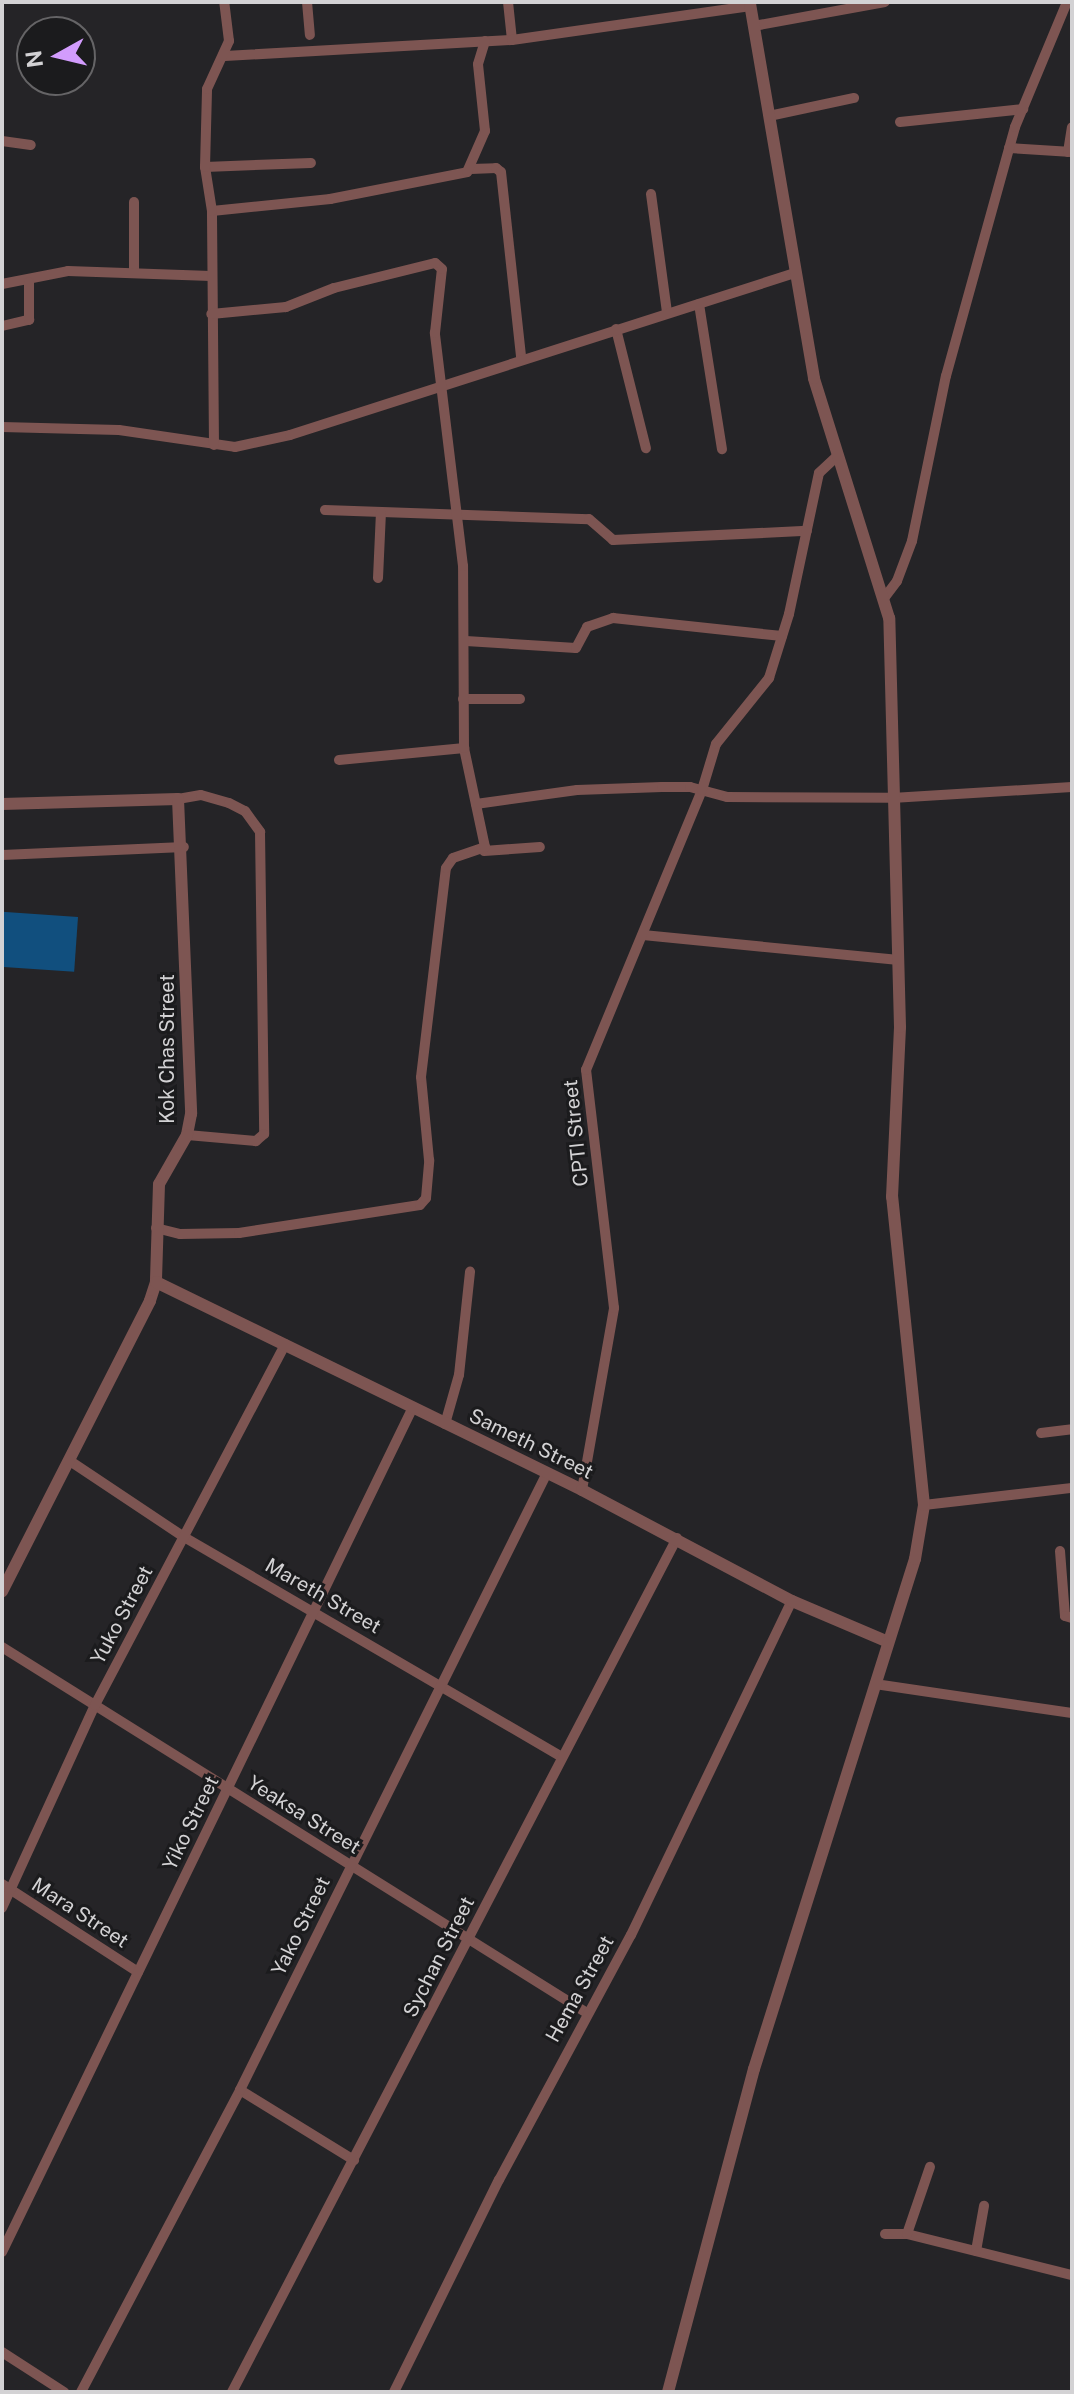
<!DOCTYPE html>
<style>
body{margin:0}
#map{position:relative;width:1074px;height:2394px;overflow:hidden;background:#252427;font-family:"Public Sans",sans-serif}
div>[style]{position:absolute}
.water>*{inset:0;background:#114f7e;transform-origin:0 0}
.minor>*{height:10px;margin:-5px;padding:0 5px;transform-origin:5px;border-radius:5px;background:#7d5552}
.tertiary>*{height:12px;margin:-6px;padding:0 6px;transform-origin:6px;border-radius:6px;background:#7d5552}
span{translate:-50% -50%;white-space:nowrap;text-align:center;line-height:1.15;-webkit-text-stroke:6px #1b1b1d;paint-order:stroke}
.street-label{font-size:20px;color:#d3d2d4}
.frame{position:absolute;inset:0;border:4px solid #d3d2d4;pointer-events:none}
.north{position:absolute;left:16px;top:16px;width:80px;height:80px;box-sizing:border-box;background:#1b1b1d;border:2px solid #656466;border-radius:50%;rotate:262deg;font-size:22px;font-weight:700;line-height:32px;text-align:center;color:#d3d2d4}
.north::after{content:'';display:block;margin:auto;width:28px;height:36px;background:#d29cfd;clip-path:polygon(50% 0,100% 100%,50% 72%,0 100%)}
</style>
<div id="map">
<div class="water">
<div style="left:78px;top:917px;width:55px;height:76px;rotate:94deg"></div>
</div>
<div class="minor">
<div style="left:307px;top:2px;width:33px;rotate:85deg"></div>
<div style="left:508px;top:2px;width:38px;rotate:84deg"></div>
<div style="left:754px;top:26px;width:133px;rotate:-10.4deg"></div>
<div style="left:225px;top:56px;width:287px;rotate:-3.2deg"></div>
<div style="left:512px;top:40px;width:241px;rotate:-8.1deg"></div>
<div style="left:769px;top:116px;width:87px;rotate:-12deg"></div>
<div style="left:900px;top:122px;width:124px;rotate:-6deg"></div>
<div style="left:2px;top:141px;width:29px;rotate:8deg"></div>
<div style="left:1009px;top:148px;width:63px;rotate:3.6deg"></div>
<div style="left:1068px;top:152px;width:25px;rotate:-81deg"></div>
<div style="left:205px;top:167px;width:106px;rotate:-2.2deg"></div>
<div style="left:471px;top:169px;width:25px;rotate:-2deg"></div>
<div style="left:496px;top:168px;width:6px;rotate:39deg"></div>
<div style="left:501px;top:172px;width:186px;rotate:83.8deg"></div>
<div style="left:651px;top:194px;width:120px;rotate:82.3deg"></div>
<div style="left:134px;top:202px;width:71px;rotate:90deg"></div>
<div style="left:212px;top:211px;width:119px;rotate:-5.8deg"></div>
<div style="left:330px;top:199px;width:140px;rotate:-11.1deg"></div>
<div style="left:467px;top:172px;width:45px;rotate:-66.3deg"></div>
<div style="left:485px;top:131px;width:67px;rotate:-96deg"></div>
<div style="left:478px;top:64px;width:24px;rotate:-73deg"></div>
<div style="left:2px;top:284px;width:67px;rotate:-11.1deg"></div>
<div style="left:68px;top:271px;width:143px;rotate:2deg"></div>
<div style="left:699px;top:304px;width:147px;rotate:81deg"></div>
<div style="left:2px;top:326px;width:28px;rotate:-13deg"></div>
<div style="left:29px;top:320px;width:38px;rotate:-90deg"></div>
<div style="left:616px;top:329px;width:123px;rotate:75.9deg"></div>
<div style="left:2px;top:427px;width:117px;rotate:1.5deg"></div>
<div style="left:119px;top:430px;width:117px;rotate:8.3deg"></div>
<div style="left:235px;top:447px;width:56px;rotate:-12.3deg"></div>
<div style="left:290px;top:435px;width:530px;rotate:-17.79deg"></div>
<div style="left:214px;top:445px;width:234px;rotate:-90.5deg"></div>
<div style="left:212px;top:211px;width:45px;rotate:-99deg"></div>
<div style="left:205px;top:167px;width:78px;rotate:-88.5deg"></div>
<div style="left:207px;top:89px;width:53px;rotate:-65.4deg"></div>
<div style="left:229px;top:41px;width:39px;rotate:-97deg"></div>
<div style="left:325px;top:510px;width:264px;rotate:2deg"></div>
<div style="left:589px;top:519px;width:32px;rotate:41deg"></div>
<div style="left:613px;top:540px;width:194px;rotate:-2.7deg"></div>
<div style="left:378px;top:578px;width:66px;rotate:-87.4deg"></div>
<div style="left:885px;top:597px;width:20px;rotate:-53deg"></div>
<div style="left:897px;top:581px;width:43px;rotate:-69.4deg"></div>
<div style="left:912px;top:541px;width:168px;rotate:-78.4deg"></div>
<div style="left:946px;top:376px;width:258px;rotate:-74.5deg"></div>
<div style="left:1015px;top:127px;width:135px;rotate:-67.4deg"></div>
<div style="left:466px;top:641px;width:110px;rotate:3.6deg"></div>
<div style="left:576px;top:648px;width:24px;rotate:-62deg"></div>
<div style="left:587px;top:627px;width:28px;rotate:-19deg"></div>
<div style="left:613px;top:618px;width:170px;rotate:6.1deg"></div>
<div style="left:463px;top:699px;width:57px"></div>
<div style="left:339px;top:760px;width:126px;rotate:-5.5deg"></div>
<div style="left:178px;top:799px;width:23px;rotate:-10deg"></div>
<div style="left:201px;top:795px;width:29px;rotate:16deg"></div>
<div style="left:229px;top:803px;width:18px;rotate:27deg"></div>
<div style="left:245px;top:811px;width:26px;rotate:54deg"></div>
<div style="left:260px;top:832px;width:302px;rotate:89.2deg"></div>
<div style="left:264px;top:1134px;width:11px;rotate:139deg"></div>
<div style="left:256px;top:1141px;width:69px;rotate:-175deg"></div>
<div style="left:476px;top:804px;width:102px;rotate:-7.9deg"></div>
<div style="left:577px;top:790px;width:85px;rotate:-2deg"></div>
<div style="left:662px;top:787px;width:28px"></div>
<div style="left:690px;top:787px;width:38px;rotate:15deg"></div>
<div style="left:727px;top:797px;width:165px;rotate:0.3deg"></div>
<div style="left:892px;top:798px;width:180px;rotate:-3.5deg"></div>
<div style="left:484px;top:851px;width:56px;rotate:-4.1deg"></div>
<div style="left:2px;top:855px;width:182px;rotate:-2.5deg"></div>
<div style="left:643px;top:935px;width:257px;rotate:5.6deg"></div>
<div style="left:156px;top:1228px;width:25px;rotate:14deg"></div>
<div style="left:180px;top:1234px;width:59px;rotate:-1deg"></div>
<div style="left:239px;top:1233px;width:183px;rotate:-8.8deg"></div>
<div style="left:420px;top:1205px;width:9px;rotate:-49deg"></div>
<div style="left:426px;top:1198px;width:38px;rotate:-85deg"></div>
<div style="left:429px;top:1160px;width:83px;rotate:-95.5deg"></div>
<div style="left:421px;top:1077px;width:210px;rotate:-83.2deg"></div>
<div style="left:446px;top:868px;width:12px;rotate:-55deg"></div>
<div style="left:453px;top:858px;width:34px;rotate:-19deg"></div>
<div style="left:485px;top:847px;width:101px;rotate:-102deg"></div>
<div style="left:464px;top:748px;width:182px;rotate:-90.3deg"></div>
<div style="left:463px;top:566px;width:235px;rotate:-96.9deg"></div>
<div style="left:435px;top:333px;width:64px;rotate:-83.8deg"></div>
<div style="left:442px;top:269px;width:9px;rotate:-139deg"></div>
<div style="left:435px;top:263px;width:104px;rotate:166.1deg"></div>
<div style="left:334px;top:288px;width:52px;rotate:158.4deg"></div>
<div style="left:286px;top:307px;width:75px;rotate:174.7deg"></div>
<div style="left:445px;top:1424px;width:51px;rotate:-74.1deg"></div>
<div style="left:459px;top:1375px;width:104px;rotate:-83.9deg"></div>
<div style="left:1041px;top:1433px;width:31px;rotate:-7deg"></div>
<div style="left:70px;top:1461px;width:137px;rotate:33.7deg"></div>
<div style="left:184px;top:1537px;width:437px;rotate:30.2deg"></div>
<div style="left:582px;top:1490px;width:185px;rotate:-80deg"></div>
<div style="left:614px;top:1308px;width:240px;rotate:-96.7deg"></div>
<div style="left:586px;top:1070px;width:303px;rotate:-67.5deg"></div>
<div style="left:702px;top:790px;width:48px;rotate:-73.1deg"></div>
<div style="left:716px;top:744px;width:85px;rotate:-51.2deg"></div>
<div style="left:769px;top:678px;width:67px;rotate:-72.6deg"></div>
<div style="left:789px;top:614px;width:144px;rotate:-78deg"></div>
<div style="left:819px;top:473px;width:26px;rotate:-43deg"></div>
<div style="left:924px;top:1505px;width:149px;rotate:-6.6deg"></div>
<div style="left:1060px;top:1551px;width:65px;rotate:85.6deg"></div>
<div style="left:1065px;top:1616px;width:7px;rotate:16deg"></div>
<div style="left:2px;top:1647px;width:690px;rotate:32.03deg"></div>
<div style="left:875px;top:1684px;width:199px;rotate:8.4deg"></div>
<div style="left:2px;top:1884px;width:162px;rotate:32.9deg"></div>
<div style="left:2px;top:1908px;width:223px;rotate:-65.4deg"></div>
<div style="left:95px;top:1705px;width:408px;rotate:-62.2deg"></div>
<div style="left:240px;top:2090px;width:134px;rotate:31.6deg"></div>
<div style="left:885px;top:2234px;width:22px"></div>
<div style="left:907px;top:2234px;width:170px;rotate:14deg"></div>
<div style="left:907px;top:2234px;width:71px;rotate:-71.1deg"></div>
<div style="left:976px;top:2251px;width:46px;rotate:-79.9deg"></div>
<div style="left:2px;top:2252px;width:937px;rotate:-64.06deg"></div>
<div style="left:2px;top:2352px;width:74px;rotate:32.8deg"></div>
<div style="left:81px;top:2392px;width:341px;rotate:-62.2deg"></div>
<div style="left:240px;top:2090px;width:689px;rotate:-63.55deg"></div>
<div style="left:232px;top:2392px;width:963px;rotate:-62.48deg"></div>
<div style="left:394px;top:2392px;width:237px;rotate:-63.7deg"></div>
<div style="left:499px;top:2180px;width:278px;rotate:-61.7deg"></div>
<div style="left:631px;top:1935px;width:371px;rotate:-64.3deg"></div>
</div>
<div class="tertiary">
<div style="left:2px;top:804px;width:176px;rotate:-1.6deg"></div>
<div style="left:178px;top:799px;width:315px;rotate:87.6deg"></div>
<div style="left:191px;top:1114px;width:21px;rotate:101deg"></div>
<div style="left:187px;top:1135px;width:56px;rotate:119.7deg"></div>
<div style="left:159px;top:1184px;width:98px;rotate:91.8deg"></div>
<div style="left:156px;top:1282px;width:20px;rotate:108deg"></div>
<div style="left:150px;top:1301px;width:326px;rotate:117deg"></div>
<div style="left:156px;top:1282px;width:474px;rotate:26deg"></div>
<div style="left:582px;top:1490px;width:238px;rotate:27.9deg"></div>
<div style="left:792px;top:1601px;width:104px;rotate:23.1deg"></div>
<div style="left:668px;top:2392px;width:334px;rotate:-75.1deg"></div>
<div style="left:754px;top:2069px;width:535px;rotate:-72.48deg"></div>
<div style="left:915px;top:1559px;width:55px;rotate:-80.5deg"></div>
<div style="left:924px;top:1505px;width:310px;rotate:-95.9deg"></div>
<div style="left:892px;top:1197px;width:170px;rotate:-87.3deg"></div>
<div style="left:900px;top:1027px;width:409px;rotate:-91.5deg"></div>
<div style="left:889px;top:618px;width:251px;rotate:-107.4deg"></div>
<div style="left:814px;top:378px;width:381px;rotate:-99.7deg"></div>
</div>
<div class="street-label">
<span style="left:167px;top:1049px;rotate:-90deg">Kok Chas Street</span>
<span style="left:576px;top:1133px;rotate:-96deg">CPTI Street</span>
<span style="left:531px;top:1444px;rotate:26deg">Sameth Street</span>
<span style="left:323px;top:1596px;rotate:30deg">Mareth Street</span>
<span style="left:122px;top:1615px;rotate:-62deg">Yuko Street</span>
<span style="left:304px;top:1815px;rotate:32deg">Yeaksa Street</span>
<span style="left:191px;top:1823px;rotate:-64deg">Yiko Street</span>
<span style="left:80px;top:1913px;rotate:33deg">Mara Street</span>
<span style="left:301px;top:1926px;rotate:-64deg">Yako Street</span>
<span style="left:439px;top:1957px;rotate:-63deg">Sychan Street</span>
<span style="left:580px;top:1989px;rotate:-61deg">Hema Street</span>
</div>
<div class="frame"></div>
<div class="north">N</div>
</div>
